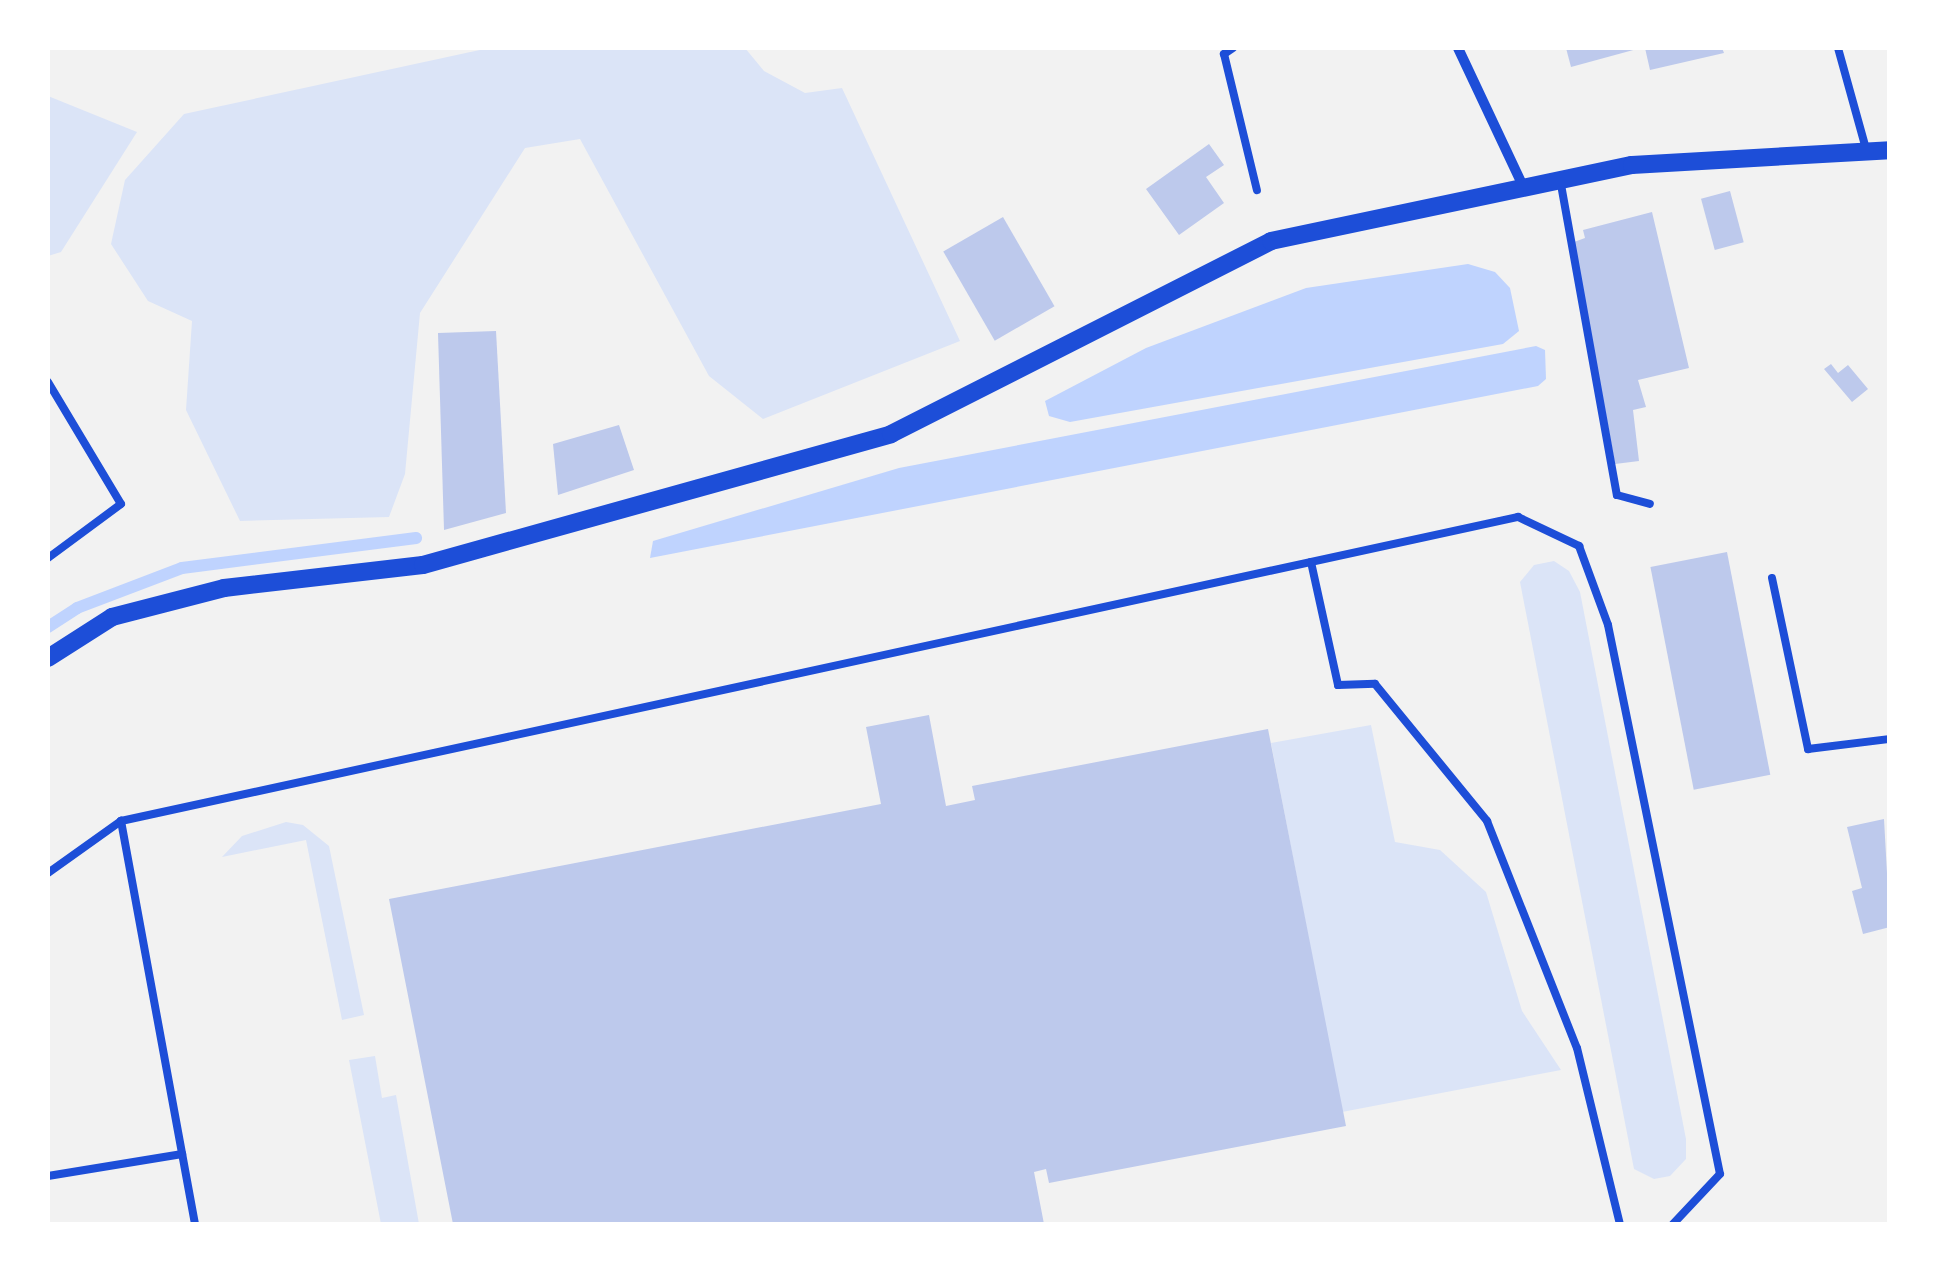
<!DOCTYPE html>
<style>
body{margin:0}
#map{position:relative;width:1937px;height:1272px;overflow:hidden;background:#f2f2f2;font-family:Commissioner,sans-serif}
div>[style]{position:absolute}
.green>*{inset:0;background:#dbe4f7}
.water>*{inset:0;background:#bfd3fe}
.stream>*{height:12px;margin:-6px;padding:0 6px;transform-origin:6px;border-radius:6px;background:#bfd3fe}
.building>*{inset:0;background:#bdc9ec;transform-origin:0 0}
.service>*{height:8px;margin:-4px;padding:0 4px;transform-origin:4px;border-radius:4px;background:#1d4ed8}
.minor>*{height:10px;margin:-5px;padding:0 5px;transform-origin:5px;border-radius:5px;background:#1d4ed8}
.tertiary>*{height:18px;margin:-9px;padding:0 9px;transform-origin:9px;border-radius:9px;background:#1d4ed8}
span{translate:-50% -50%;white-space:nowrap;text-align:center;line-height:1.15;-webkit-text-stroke:10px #fff;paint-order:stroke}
.frame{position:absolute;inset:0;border:50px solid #fff;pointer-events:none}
</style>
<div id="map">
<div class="green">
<div style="clip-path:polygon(489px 48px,745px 48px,764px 71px,805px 93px,842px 88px,960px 341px,763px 419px,709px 376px,580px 139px,525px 148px,420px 313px,405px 474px,389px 517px,240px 521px,186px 410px,192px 321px,148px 301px,111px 244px,125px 180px,184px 114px)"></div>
<div style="clip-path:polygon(48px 96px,137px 132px,61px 252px,48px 256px)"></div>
<div style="clip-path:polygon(1554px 561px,1569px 571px,1580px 592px,1686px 1139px,1686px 1159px,1670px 1176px,1654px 1179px,1634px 1169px,1520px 582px,1534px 565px)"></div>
<div style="clip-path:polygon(1371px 725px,1395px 842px,1440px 850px,1486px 892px,1522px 1011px,1561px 1070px,1342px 1112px,1271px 743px)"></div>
<div style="clip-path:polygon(286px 822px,303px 825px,329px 846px,364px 1015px,342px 1020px,306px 840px,222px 857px,242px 836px)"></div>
<div style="clip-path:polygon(375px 1056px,382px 1098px,396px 1095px,419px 1224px,381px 1224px,349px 1060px)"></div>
</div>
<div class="water">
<div style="clip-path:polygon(1468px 264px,1495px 272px,1510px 288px,1519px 331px,1503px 344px,1070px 422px,1049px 416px,1045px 401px,1146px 348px,1306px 288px)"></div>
<div style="clip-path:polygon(1536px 346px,1545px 350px,1546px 379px,1538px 386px,650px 558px,653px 541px,899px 468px)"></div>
</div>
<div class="stream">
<div style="left:48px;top:627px;width:35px;rotate:-33deg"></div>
<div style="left:77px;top:608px;width:112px;rotate:-20.9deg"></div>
<div style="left:182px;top:568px;width:236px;rotate:-7.3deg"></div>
</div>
<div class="building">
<div style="clip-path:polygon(1566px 48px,1637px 48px,1637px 49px,1571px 67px)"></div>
<div style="clip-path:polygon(1645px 48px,1722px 48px,1724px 53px,1650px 70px)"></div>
<div style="clip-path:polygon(1209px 144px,1224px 165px,1206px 177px,1224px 203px,1179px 235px,1146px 189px)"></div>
<div style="left:1730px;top:191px;width:53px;height:30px;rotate:75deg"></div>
<div style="clip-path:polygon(1652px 212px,1689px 368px,1638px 380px,1646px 407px,1633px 410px,1639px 461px,1615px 464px,1574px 242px,1585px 238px,1583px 230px)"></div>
<div style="left:1003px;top:217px;width:103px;height:69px;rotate:60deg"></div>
<div style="clip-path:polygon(496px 331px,506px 513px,444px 530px,438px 333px)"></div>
<div style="clip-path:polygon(1831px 364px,1838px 373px,1848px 365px,1868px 389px,1852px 402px,1824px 369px)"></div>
<div style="clip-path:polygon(619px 425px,634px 470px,558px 495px,553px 444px)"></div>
<div style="left:1727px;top:552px;width:227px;height:78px;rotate:79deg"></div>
<div style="clip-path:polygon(929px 715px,946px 806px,975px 800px,972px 786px,1268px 729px,1346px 1126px,1049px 1183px,1046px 1169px,1034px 1172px,1044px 1224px,453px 1224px,389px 899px,881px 804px,866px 727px)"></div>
<div style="clip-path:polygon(1884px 819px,1890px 927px,1863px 934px,1852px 891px,1862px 888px,1847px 827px)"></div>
</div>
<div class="service">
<div style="left:1233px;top:48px;width:11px;rotate:146deg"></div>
<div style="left:1224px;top:54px;width:140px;rotate:76.4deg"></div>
<div style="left:1838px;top:48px;width:105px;rotate:74.5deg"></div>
<div style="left:1560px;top:179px;width:321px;rotate:79.8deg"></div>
<div style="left:1617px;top:495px;width:34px;rotate:15deg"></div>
<div style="left:48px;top:382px;width:142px;rotate:59.1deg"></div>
<div style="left:121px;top:504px;width:91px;rotate:143.5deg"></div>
<div style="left:1311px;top:562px;width:126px;rotate:77.6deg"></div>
<div style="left:1338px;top:685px;width:37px;rotate:-2deg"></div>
<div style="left:1375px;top:684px;width:177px;rotate:50.7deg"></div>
<div style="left:1487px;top:821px;width:244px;rotate:68.4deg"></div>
<div style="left:1577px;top:1048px;width:181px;rotate:76.3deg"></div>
<div style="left:1772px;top:578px;width:175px;rotate:78.1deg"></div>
<div style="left:1808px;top:749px;width:83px;rotate:-7deg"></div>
<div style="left:48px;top:873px;width:90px;rotate:-35.5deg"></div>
<div style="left:48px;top:1176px;width:136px;rotate:-9.3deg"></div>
<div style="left:195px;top:1224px;width:410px;rotate:-100.4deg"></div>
<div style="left:121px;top:821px;width:1430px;rotate:-12.28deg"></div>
<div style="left:1518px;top:517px;width:68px;rotate:25.4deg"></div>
<div style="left:1579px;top:546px;width:84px;rotate:69.8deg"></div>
<div style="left:1608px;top:625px;width:560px;rotate:78.47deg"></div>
<div style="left:1720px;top:1174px;width:69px;rotate:133.2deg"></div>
</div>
<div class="minor">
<div style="left:1458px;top:48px;width:150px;rotate:64.8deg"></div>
</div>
<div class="tertiary">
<div style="left:48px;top:658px;width:76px;rotate:-32.6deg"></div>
<div style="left:112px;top:617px;width:116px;rotate:-14.5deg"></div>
<div style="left:224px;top:588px;width:200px;rotate:-6.6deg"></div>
<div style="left:423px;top:565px;width:486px;rotate:-15.6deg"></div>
<div style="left:891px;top:434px;width:426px;rotate:-26.9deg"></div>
<div style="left:1271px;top:241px;width:369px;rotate:-11.9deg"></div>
<div style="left:1632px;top:165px;width:258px;rotate:-3.3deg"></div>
</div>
<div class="frame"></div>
</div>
